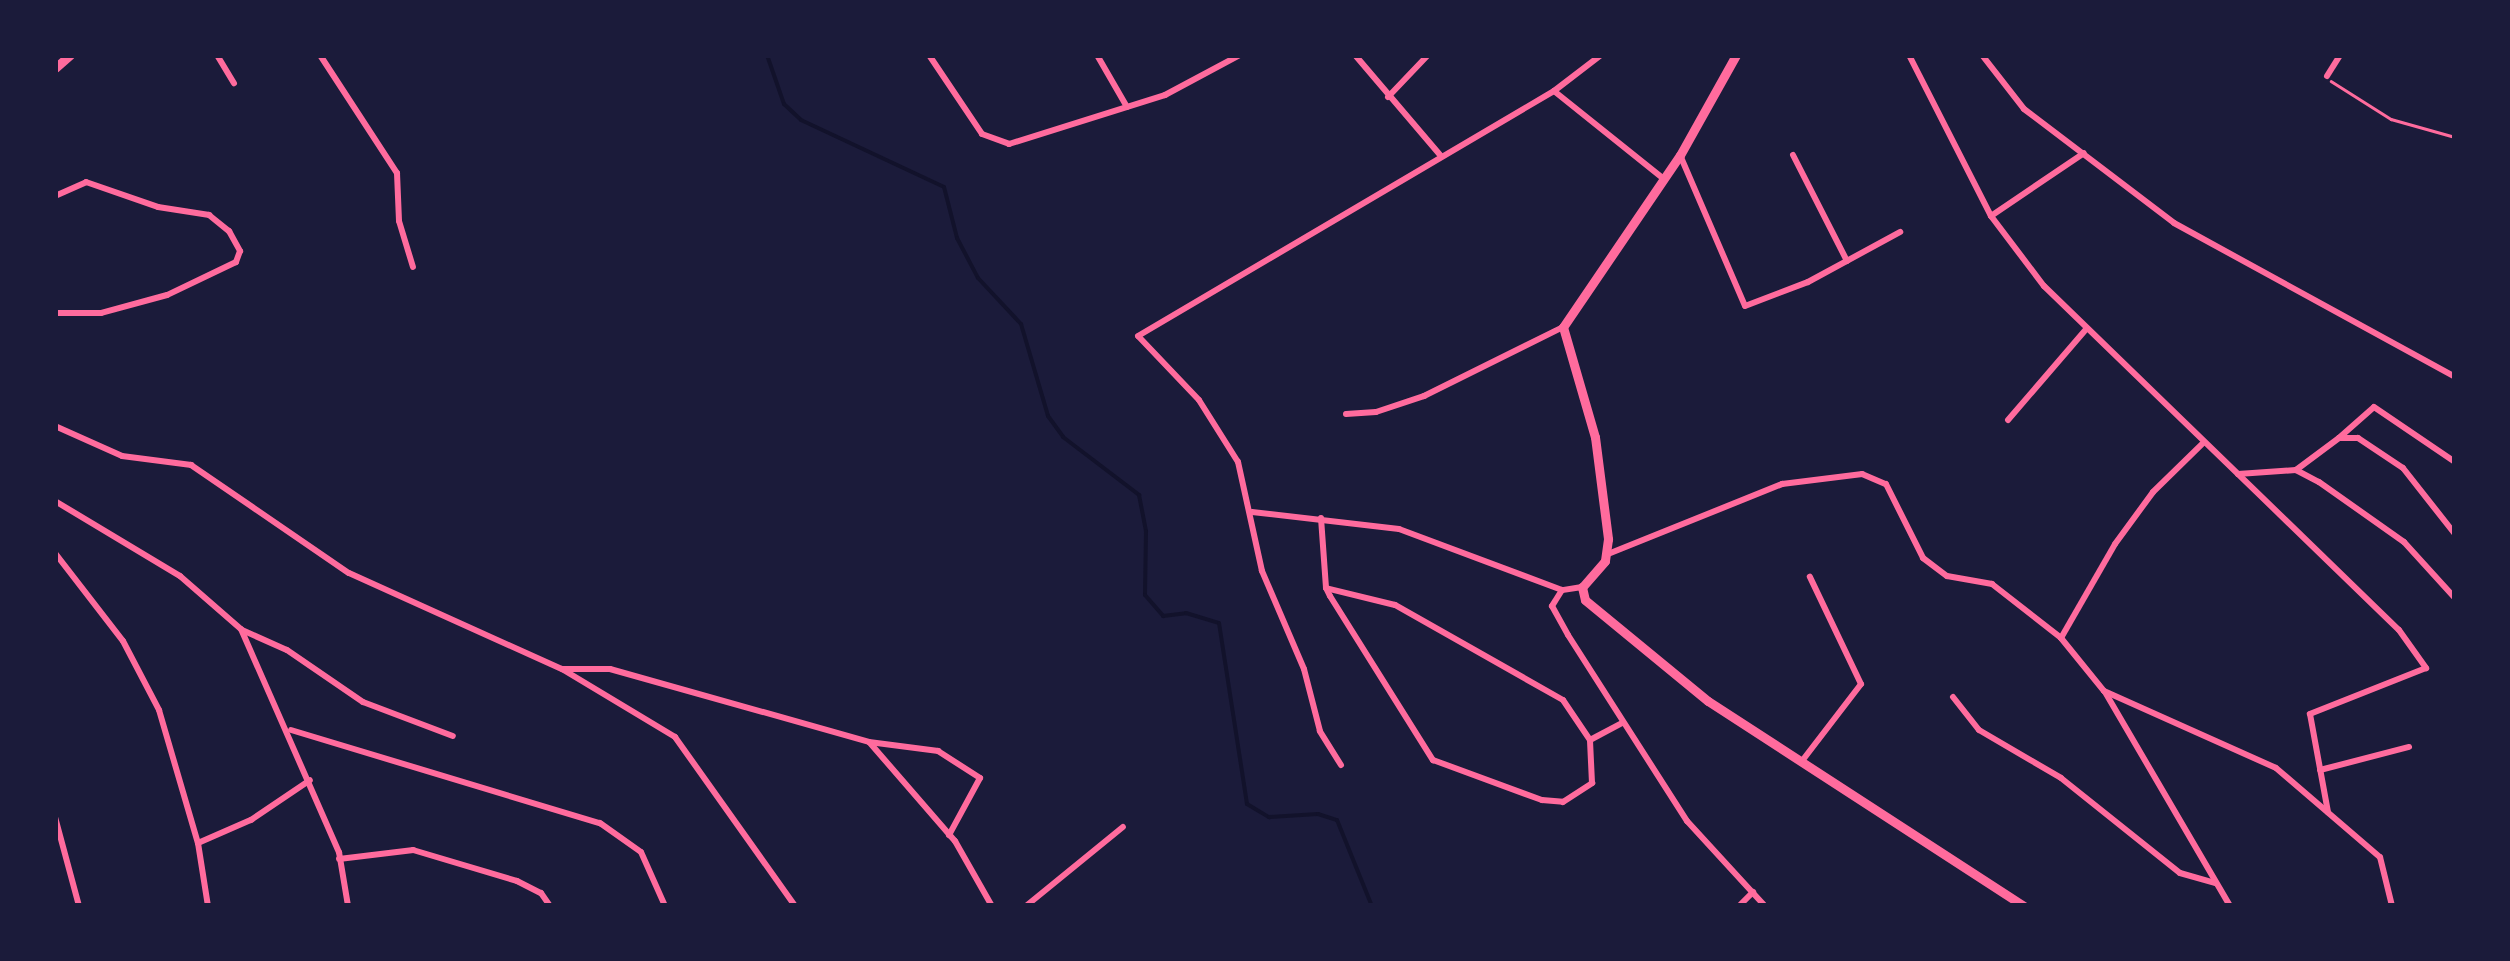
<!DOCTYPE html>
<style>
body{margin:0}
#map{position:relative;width:2510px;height:961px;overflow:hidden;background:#1b1b3a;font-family:Overpass,sans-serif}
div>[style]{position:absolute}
.stream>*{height:4px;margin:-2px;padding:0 2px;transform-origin:2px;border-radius:2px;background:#12122b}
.path>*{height:2.5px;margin:-1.25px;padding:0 1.25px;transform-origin:1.25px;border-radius:1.25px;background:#ff6b9d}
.minor>*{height:6px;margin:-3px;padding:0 3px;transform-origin:3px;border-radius:3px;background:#ff6b9d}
.tertiary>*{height:9px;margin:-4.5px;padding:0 4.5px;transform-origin:4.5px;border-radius:4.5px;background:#ff6b9d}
span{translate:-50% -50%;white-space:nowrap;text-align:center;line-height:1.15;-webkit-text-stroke:9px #1b1b3a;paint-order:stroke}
.frame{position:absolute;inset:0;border:58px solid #1b1b3a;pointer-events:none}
</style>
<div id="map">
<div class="stream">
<div style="left:767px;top:55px;width:52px;rotate:70.9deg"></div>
<div style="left:784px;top:104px;width:23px;rotate:43deg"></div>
<div style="left:801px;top:120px;width:158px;rotate:25.1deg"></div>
<div style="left:944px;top:187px;width:53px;rotate:75.7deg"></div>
<div style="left:957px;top:238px;width:45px;rotate:62.3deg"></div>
<div style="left:978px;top:278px;width:63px;rotate:46.9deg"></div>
<div style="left:1021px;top:324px;width:96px;rotate:73.6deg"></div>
<div style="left:1048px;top:416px;width:26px;rotate:54deg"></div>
<div style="left:1063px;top:437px;width:96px;rotate:37.3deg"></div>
<div style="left:1139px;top:495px;width:37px;rotate:79deg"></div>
<div style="left:1146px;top:531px;width:64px;rotate:90.9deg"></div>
<div style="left:1145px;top:595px;width:28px;rotate:49deg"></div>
<div style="left:1163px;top:616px;width:23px;rotate:-7deg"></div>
<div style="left:1186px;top:613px;width:34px;rotate:17deg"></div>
<div style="left:1219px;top:623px;width:183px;rotate:81.2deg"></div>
<div style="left:1247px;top:804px;width:26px;rotate:31deg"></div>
<div style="left:1269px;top:817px;width:49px;rotate:-3.5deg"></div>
<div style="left:1318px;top:814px;width:20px;rotate:18deg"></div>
<div style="left:1337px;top:820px;width:93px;rotate:67.9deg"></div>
</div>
<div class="path">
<div style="left:2331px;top:81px;width:71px;rotate:32.3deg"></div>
<div style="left:2391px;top:119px;width:66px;rotate:15.7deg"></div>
</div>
<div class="minor">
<div style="left:217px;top:55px;width:33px;rotate:59deg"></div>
<div style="left:320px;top:55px;width:141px;rotate:56.9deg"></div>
<div style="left:397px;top:173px;width:48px;rotate:87.6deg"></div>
<div style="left:399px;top:221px;width:48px;rotate:73.1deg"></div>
<div style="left:929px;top:55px;width:95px;rotate:56.1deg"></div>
<div style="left:982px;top:134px;width:29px;rotate:20deg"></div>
<div style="left:1009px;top:144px;width:164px;rotate:-17.4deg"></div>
<div style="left:1165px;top:95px;width:85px;rotate:-28.1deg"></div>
<div style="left:1097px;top:55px;width:60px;rotate:60deg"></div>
<div style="left:1355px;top:55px;width:131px;rotate:49.6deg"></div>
<div style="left:1909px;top:55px;width:181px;rotate:63deg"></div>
<div style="left:1991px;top:216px;width:88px;rotate:52.9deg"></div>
<div style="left:2044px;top:286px;width:494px;rotate:44.1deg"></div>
<div style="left:2399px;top:630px;width:47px;rotate:54.6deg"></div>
<div style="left:2426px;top:668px;width:125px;rotate:158.4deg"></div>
<div style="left:2310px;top:714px;width:100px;rotate:79.6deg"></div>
<div style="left:1982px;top:55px;width:68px;rotate:52.1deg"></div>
<div style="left:2024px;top:109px;width:188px;rotate:37.2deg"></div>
<div style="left:2174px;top:223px;width:320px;rotate:28.7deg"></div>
<div style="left:2327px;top:76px;width:25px;rotate:-58deg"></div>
<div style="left:1554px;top:91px;width:141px;rotate:38.7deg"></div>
<div style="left:1388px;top:97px;width:58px;rotate:-46.4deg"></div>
<div style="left:1680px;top:155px;width:164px;rotate:66.7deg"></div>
<div style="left:1745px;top:306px;width:67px;rotate:-20.9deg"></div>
<div style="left:1808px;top:282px;width:105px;rotate:-28.5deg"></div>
<div style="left:1793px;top:155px;width:119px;rotate:63deg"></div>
<div style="left:55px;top:196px;width:34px;rotate:-24deg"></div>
<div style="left:86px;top:182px;width:76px;rotate:19.1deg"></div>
<div style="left:158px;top:207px;width:52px;rotate:8.9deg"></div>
<div style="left:209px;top:215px;width:26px;rotate:39deg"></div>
<div style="left:229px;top:231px;width:23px;rotate:61deg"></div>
<div style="left:240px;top:251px;width:12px;rotate:110deg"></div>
<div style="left:236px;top:262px;width:76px;rotate:154.4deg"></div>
<div style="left:167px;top:295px;width:68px;rotate:164.7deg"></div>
<div style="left:101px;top:313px;width:46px;rotate:180deg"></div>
<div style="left:1991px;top:216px;width:112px;rotate:-34.1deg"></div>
<div style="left:1346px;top:414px;width:30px;rotate:-4deg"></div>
<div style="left:1376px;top:412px;width:51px;rotate:-18.4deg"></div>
<div style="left:1424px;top:396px;width:155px;rotate:-26.4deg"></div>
<div style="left:2008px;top:420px;width:121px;rotate:-49.3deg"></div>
<div style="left:55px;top:426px;width:73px;rotate:24.1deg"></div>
<div style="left:122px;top:456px;width:70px;rotate:7.4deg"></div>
<div style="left:191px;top:465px;width:191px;rotate:34.4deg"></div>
<div style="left:349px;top:573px;width:234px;rotate:24.3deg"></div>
<div style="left:562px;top:669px;width:132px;rotate:31deg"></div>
<div style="left:675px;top:737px;width:207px;rotate:54.6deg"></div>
<div style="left:2340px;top:437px;width:45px;rotate:-41.4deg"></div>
<div style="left:2374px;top:407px;width:98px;rotate:34.2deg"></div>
<div style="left:2296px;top:470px;width:54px;rotate:-36.7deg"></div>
<div style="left:2339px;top:438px;width:19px"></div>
<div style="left:2358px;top:438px;width:54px;rotate:33.7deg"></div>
<div style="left:2403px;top:468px;width:84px;rotate:51.8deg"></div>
<div style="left:2238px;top:474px;width:58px;rotate:-3.9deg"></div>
<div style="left:2296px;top:470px;width:26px;rotate:28deg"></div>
<div style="left:2319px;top:482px;width:104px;rotate:35.2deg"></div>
<div style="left:2404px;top:542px;width:76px;rotate:47.7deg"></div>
<div style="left:55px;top:501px;width:146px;rotate:31deg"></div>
<div style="left:180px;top:576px;width:81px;rotate:41deg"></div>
<div style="left:241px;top:629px;width:244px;rotate:66.3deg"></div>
<div style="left:339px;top:852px;width:55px;rotate:80.5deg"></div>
<div style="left:1252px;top:512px;width:148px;rotate:6.6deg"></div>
<div style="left:1399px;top:529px;width:174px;rotate:20.5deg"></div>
<div style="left:1321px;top:518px;width:70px;rotate:85.9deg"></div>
<div style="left:1326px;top:588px;width:9px;rotate:63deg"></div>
<div style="left:1330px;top:596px;width:194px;rotate:57.9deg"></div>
<div style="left:1433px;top:760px;width:116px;rotate:20.2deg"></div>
<div style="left:1542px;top:800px;width:21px;rotate:5deg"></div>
<div style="left:1563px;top:802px;width:35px;rotate:-33deg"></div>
<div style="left:1592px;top:783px;width:43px;rotate:-92.7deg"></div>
<div style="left:1590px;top:740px;width:48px;rotate:-124deg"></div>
<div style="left:1563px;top:700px;width:193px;rotate:-150.5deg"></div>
<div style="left:1395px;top:605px;width:71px;rotate:-166.2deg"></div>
<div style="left:55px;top:553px;width:111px;rotate:52.3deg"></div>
<div style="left:123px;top:641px;width:78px;rotate:62.4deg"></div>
<div style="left:159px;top:710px;width:139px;rotate:73.7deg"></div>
<div style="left:198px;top:843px;width:64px;rotate:81deg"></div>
<div style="left:1608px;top:554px;width:188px;rotate:-21.9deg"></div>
<div style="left:1782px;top:484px;width:81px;rotate:-7.1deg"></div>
<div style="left:1862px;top:474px;width:26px;rotate:23deg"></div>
<div style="left:1886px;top:484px;width:83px;rotate:63.4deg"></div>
<div style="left:1923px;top:558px;width:30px;rotate:37deg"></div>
<div style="left:1947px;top:576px;width:46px;rotate:10.1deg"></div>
<div style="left:1992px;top:584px;width:88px;rotate:38deg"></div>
<div style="left:2061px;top:638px;width:68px;rotate:50.9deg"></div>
<div style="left:2104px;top:691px;width:188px;rotate:24.1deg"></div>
<div style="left:2276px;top:768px;width:137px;rotate:40.6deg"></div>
<div style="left:2380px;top:857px;width:50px;rotate:76.2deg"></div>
<div style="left:1582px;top:587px;width:20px;rotate:171deg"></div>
<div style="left:1562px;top:590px;width:19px;rotate:122deg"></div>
<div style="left:1552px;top:606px;width:33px;rotate:61deg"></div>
<div style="left:1568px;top:635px;width:221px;rotate:57.4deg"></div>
<div style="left:1687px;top:821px;width:115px;rotate:47.5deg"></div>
<div style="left:242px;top:630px;width:49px;rotate:24deg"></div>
<div style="left:287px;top:650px;width:92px;rotate:34.4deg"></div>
<div style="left:363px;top:702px;width:96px;rotate:20.7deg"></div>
<div style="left:2061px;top:638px;width:108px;rotate:-60.1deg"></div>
<div style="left:2115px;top:544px;width:64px;rotate:-53.8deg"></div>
<div style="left:2153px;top:492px;width:71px;rotate:-44.4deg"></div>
<div style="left:563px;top:669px;width:47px"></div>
<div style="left:610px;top:669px;width:269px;rotate:15.7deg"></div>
<div style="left:869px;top:742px;width:70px;rotate:7.4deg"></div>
<div style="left:938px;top:751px;width:50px;rotate:32.7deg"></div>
<div style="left:980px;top:778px;width:65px;rotate:118.5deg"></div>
<div style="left:2105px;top:692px;width:248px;rotate:59.7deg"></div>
<div style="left:1953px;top:697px;width:42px;rotate:51.8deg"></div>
<div style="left:1979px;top:730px;width:95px;rotate:30.3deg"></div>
<div style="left:2061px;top:778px;width:152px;rotate:38.6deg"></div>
<div style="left:2180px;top:873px;width:37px;rotate:16deg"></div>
<div style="left:291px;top:730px;width:323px;rotate:16.8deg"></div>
<div style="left:600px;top:823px;width:50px;rotate:35.3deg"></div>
<div style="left:641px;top:852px;width:59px;rotate:66deg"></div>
<div style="left:1590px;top:740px;width:36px;rotate:-28deg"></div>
<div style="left:870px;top:743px;width:130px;rotate:49.1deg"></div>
<div style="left:955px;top:841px;width:75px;rotate:60.4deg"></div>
<div style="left:1802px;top:761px;width:97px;rotate:-52.5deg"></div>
<div style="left:1861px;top:684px;width:119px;rotate:-115.5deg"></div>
<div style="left:1341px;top:765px;width:40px;rotate:-122deg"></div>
<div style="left:1320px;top:731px;width:64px;rotate:-104.5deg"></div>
<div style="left:1304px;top:669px;width:107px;rotate:-113.2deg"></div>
<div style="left:1262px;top:571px;width:112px;rotate:-102.4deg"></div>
<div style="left:1238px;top:462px;width:73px;rotate:-122.2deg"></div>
<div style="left:1199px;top:400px;width:88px;rotate:-133.6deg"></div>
<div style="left:1138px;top:336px;width:483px;rotate:-30.5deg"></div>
<div style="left:1554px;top:91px;width:59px;rotate:-37.5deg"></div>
<div style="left:2320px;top:770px;width:92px;rotate:-14.5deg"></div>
<div style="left:55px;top:817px;width:92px;rotate:74.9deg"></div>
<div style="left:198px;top:843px;width:58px;rotate:-23.5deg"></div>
<div style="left:251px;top:820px;width:71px;rotate:-34.1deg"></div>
<div style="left:339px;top:859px;width:75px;rotate:-6.9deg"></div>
<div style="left:413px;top:850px;width:109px;rotate:16.6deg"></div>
<div style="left:517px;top:881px;width:27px;rotate:27deg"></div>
<div style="left:541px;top:893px;width:16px;rotate:55deg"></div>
<div style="left:1026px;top:906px;width:125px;rotate:-39.2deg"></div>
<div style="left:1739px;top:906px;width:20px;rotate:-45deg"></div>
</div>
<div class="tertiary">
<div style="left:1736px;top:55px;width:115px;rotate:119.2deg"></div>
<div style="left:1680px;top:155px;width:208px;rotate:124.2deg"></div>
<div style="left:1563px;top:327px;width:115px;rotate:73.8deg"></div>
<div style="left:1595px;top:437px;width:103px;rotate:82.7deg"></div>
<div style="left:1608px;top:539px;width:22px;rotate:98deg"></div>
<div style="left:1605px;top:561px;width:35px;rotate:131deg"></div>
<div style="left:1582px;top:587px;width:13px;rotate:77deg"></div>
<div style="left:1585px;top:600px;width:159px;rotate:39.4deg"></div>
<div style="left:1708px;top:701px;width:377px;rotate:33deg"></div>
<div style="left:55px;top:68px;width:20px;rotate:-41deg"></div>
</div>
<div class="frame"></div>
</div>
